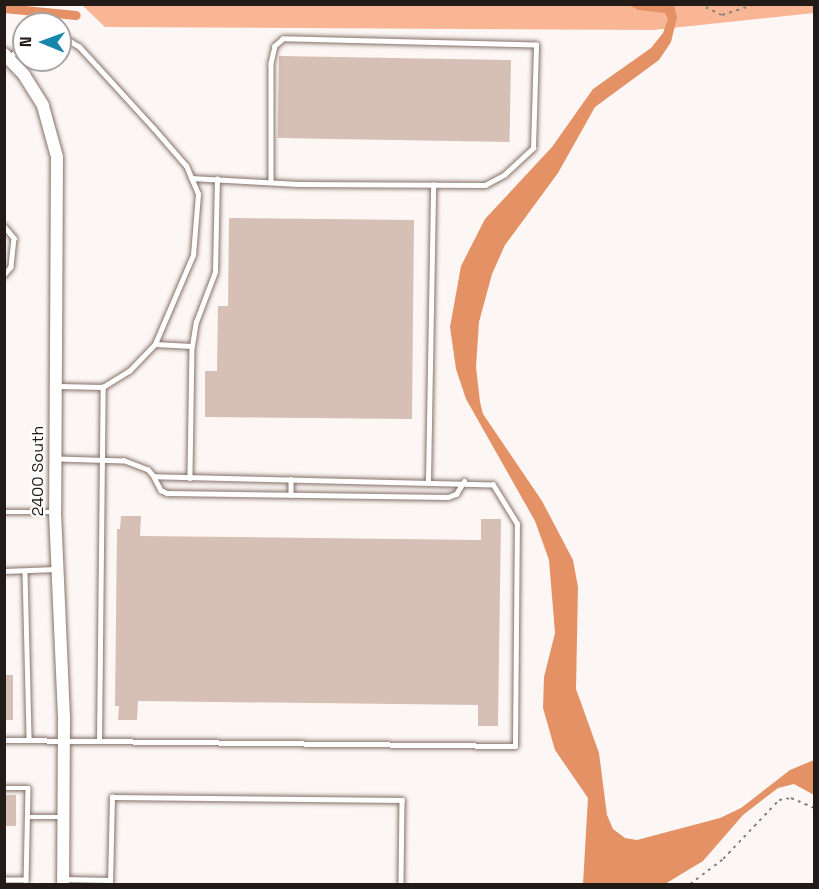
<!DOCTYPE html>
<style>
body{margin:0}
#map{position:relative;width:819px;height:889px;overflow:hidden;background:#fcf7f5;font-family:"Space Grotesk",sans-serif}
div>[style]{position:absolute}
.green>*{inset:0;background:#f8b695}
.water>*{inset:0;background:#e49165}
.canal>*{height:9px;margin:-4.5px;padding:0 4.5px;transform-origin:4.5px;border-radius:4.5px;background:#e49165}
.building>*{inset:0;background:#d6bfb5;transform-origin:0 0}
.path>*{height:1.5px;margin-top:-0.75px;transform-origin:0;background:repeating-linear-gradient(90deg,#87807d 0 3px,transparent 0 7.5px)}
.roads{filter:drop-shadow(0 0 2px #857167) drop-shadow(0 0 2px #857167)}
.service>*{height:4.5px;margin:-2.25px;padding:0 2.25px;transform-origin:2.25px;border-radius:2.25px;background:#fff}
.tertiary>*{height:12px;margin:-6px;padding:0 6px;transform-origin:6px;border-radius:6px;background:#fff}
span{translate:-50% -50%;white-space:nowrap;text-align:center;line-height:1.15;-webkit-text-stroke:4.5px #fff;paint-order:stroke}
.street-label{font-size:16px;color:#231b17}
.frame{position:absolute;inset:0;border:6px solid #231b17;pointer-events:none}
.north{position:absolute;left:12px;top:12px;width:60px;height:60px;box-sizing:border-box;background:#fff;border:2px solid #a7a4a2;border-radius:50%;rotate:271deg;font-size:16px;font-weight:700;line-height:24px;text-align:center;color:#231b17}
.north::after{content:'';display:block;margin:auto;width:21px;height:27px;background:#1686ac;clip-path:polygon(50% 0,100% 100%,50% 72%,0 100%)}
</style>
<div id="map">
<div class="green">
<div style="clip-path:polygon(814px 4px,814px 13px,653px 30px,105px 27px,82px 5px)"></div>
</div>
<div class="water">
<div style="clip-path:polygon(629px 5px,674px 5px,677px 17px,671px 42px,659px 60px,595px 107px,558px 173px,505px 245px,492px 274px,479px 322px,476px 367px,480px 402px,483px 414px,542px 501px,573px 560px,578px 587px,576px 689px,599px 753px,607px 815px,613px 829px,625px 838px,637px 840px,720px 818px,741px 808px,790px 770px,814px 760px,814px 795px,794px 784px,778px 788px,743px 815px,703px 861px,665px 884px,583px 884px,588px 798px,555px 750px,543px 708px,544px 677px,555px 633px,549px 560px,535px 521px,466px 399px,456px 369px,450px 327px,461px 266px,485px 219px,552px 147px,593px 89px,651px 48px,663px 33px,668px 19px,665px 13px,638px 10px)"></div>
</div>
<div class="canal">
<div style="left:4px;top:8px;width:72px;rotate:5.6deg"></div>
</div>
<div class="building">
<div style="left:279px;top:56px;width:232px;height:82px;rotate:1deg"></div>
<div style="clip-path:polygon(229px 218px,414px 220px,412px 419px,205px 417px,205px 371px,217px 371px,218px 306px,228px 306px)"></div>
<div style="clip-path:polygon(121px 516px,141px 516px,140px 536px,481px 540px,481px 519px,501px 519px,498px 726px,478px 726px,478px 705px,138px 701px,137px 720px,118px 720px,119px 706px,115px 706px,117px 529px,120px 529px)"></div>
<div style="left:4px;top:675px;width:9px;height:45px"></div>
<div style="left:4px;top:795px;width:12px;height:31px"></div>
</div>
<div class="path">
<div style="left:699px;top:4px;width:25px;rotate:26deg"></div>
<div style="left:722px;top:15px;width:36px;rotate:-18deg"></div>
<div style="left:690px;top:884px;width:41px;rotate:-37.1deg"></div>
<div style="left:723px;top:859px;width:81px;rotate:-46.5deg"></div>
<div style="left:779px;top:800px;width:12px;rotate:-9deg"></div>
<div style="left:791px;top:798px;width:25px;rotate:23deg"></div>
</div>
<div class="roads">
<div class="service">
<div style="left:10px;top:57px;width:18px;rotate:-41deg"></div>
<div style="left:191px;top:178px;width:107px;rotate:3.2deg"></div>
<div style="left:298px;top:184px;width:187px;rotate:0.3deg"></div>
<div style="left:485px;top:185px;width:21px;rotate:-28deg"></div>
<div style="left:504px;top:175px;width:40px;rotate:-43deg"></div>
<div style="left:533px;top:148px;width:103px;rotate:-88.3deg"></div>
<div style="left:536px;top:45px;width:253px;rotate:-178.6deg"></div>
<div style="left:283px;top:39px;width:11px;rotate:139deg"></div>
<div style="left:275px;top:46px;width:18px;rotate:103deg"></div>
<div style="left:271px;top:64px;width:118px;rotate:90deg"></div>
<div style="left:4px;top:226px;width:16px;rotate:50deg"></div>
<div style="left:14px;top:238px;width:29px;rotate:96deg"></div>
<div style="left:11px;top:267px;width:11px;rotate:131deg"></div>
<div style="left:155px;top:344px;width:37px;rotate:3deg"></div>
<div style="left:192px;top:346px;width:132px;rotate:90.9deg"></div>
<div style="left:192px;top:346px;width:24px;rotate:-81deg"></div>
<div style="left:196px;top:322px;width:53px;rotate:-69.2deg"></div>
<div style="left:215px;top:272px;width:93px;rotate:-88.8deg"></div>
<div style="left:58px;top:386px;width:45px;rotate:1.3deg"></div>
<div style="left:103px;top:387px;width:31px;rotate:-32deg"></div>
<div style="left:129px;top:371px;width:37px;rotate:-46deg"></div>
<div style="left:155px;top:344px;width:97px;rotate:-66.9deg"></div>
<div style="left:193px;top:255px;width:61px;rotate:-85.3deg"></div>
<div style="left:198px;top:194px;width:30px;rotate:-113deg"></div>
<div style="left:186px;top:166px;width:49px;rotate:-130.9deg"></div>
<div style="left:154px;top:129px;width:111px;rotate:-132.4deg"></div>
<div style="left:79px;top:47px;width:22px;rotate:-148deg"></div>
<div style="left:154px;top:477px;width:15px;rotate:62deg"></div>
<div style="left:161px;top:490px;width:7px;rotate:27deg"></div>
<div style="left:167px;top:493px;width:281px;rotate:0.8deg"></div>
<div style="left:448px;top:497px;width:9px;rotate:-21deg"></div>
<div style="left:456px;top:494px;width:15px;rotate:-58deg"></div>
<div style="left:291px;top:479px;width:16px;rotate:90deg"></div>
<div style="left:428px;top:481px;width:296px;rotate:-89deg"></div>
<div style="left:4px;top:512px;width:51px"></div>
<div style="left:4px;top:571px;width:52px;rotate:-2.2deg"></div>
<div style="left:25px;top:571px;width:168px;rotate:88.6deg"></div>
<div style="left:4px;top:740px;width:511px;rotate:0.67deg"></div>
<div style="left:515px;top:746px;width:222px;rotate:-89.5deg"></div>
<div style="left:517px;top:524px;width:46px;rotate:-121.6deg"></div>
<div style="left:493px;top:485px;width:339px;rotate:-178.6deg"></div>
<div style="left:154px;top:477px;width:9px;rotate:-131deg"></div>
<div style="left:148px;top:470px;width:26px;rotate:-159deg"></div>
<div style="left:124px;top:461px;width:67px;rotate:-178.3deg"></div>
<div style="left:99px;top:741px;width:354px;rotate:-89.4deg"></div>
<div style="left:4px;top:788px;width:24px"></div>
<div style="left:28px;top:788px;width:92px;rotate:91.2deg"></div>
<div style="left:26px;top:880px;width:22px;rotate:180deg"></div>
<div style="left:28px;top:817px;width:33px"></div>
<div style="left:63px;top:879px;width:47px;rotate:1.2deg"></div>
<div style="left:110px;top:884px;width:87px;rotate:-88.7deg"></div>
<div style="left:112px;top:797px;width:290px;rotate:0.6deg"></div>
<div style="left:402px;top:800px;width:84px;rotate:90.7deg"></div>
</div>
<div class="tertiary">
<div style="left:4px;top:54px;width:29px;rotate:46deg"></div>
<div style="left:24px;top:75px;width:36px;rotate:58deg"></div>
<div style="left:43px;top:106px;width:53px;rotate:74.6deg"></div>
<div style="left:57px;top:157px;width:355px;rotate:90.3deg"></div>
<div style="left:55px;top:512px;width:204px;rotate:87.5deg"></div>
<div style="left:64px;top:716px;width:168px;rotate:90.3deg"></div>
</div>
</div>
<div class="street-label">
<span style="left:38px;top:471px;rotate:-90deg">2400 South</span>
</div>
<div class="frame"></div>
<div class="north">N</div>
</div>
